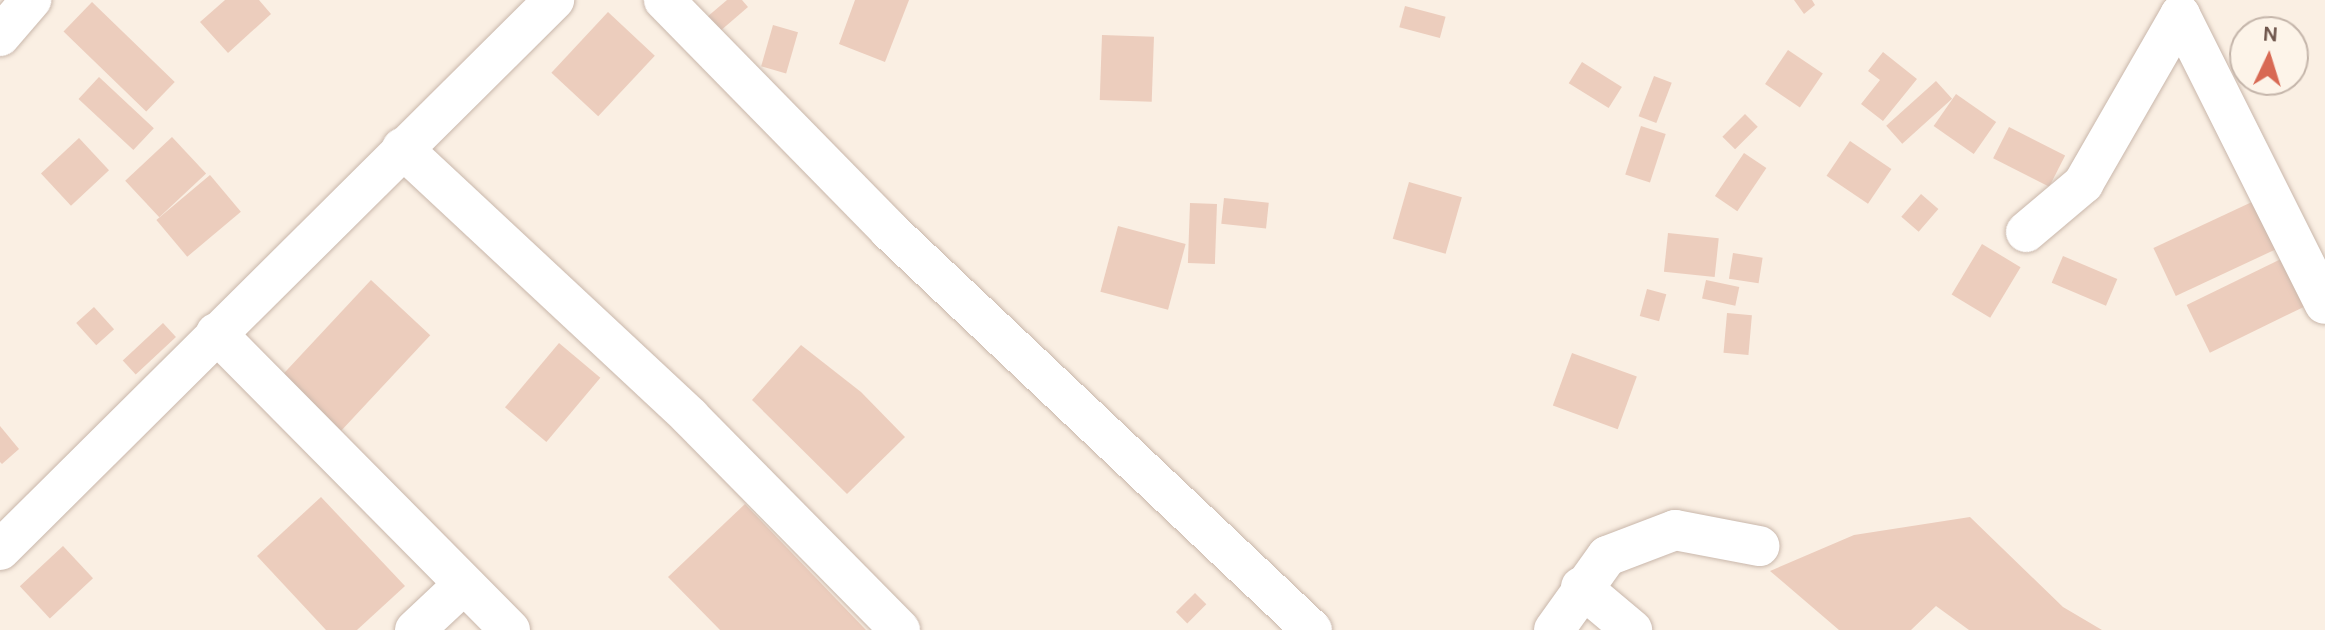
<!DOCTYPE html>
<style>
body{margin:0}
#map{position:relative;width:2325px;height:630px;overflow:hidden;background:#faefe3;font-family:Karla,sans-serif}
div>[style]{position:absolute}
.building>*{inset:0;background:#eccdbd;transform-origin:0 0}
.roads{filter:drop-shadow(0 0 2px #c9b7ab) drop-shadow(0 0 2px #c9b7ab)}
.minor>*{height:40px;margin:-20px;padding:0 20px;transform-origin:20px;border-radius:20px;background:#fff}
span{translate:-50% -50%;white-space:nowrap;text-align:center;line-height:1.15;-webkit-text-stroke:7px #fdf4e9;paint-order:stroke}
.north{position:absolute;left:2229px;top:16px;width:80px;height:80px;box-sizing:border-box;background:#fdf4e9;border:2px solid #c4b5aa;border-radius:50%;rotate:4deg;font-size:22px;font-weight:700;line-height:32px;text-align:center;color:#6f564c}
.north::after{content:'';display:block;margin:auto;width:28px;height:36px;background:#d86953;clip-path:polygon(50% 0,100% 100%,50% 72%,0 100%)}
</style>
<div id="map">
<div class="building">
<div style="clip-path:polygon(225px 0,259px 0,271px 14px,228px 53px,200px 22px)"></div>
<div style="clip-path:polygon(727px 0,742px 0,748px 7px,719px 32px,707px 17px)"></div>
<div style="clip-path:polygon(855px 0,909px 0,885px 62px,839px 44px)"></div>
<div style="clip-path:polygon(1794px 0,1812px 0,1815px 5px,1804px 14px)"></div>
<div style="left:92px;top:2px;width:115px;height:41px;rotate:44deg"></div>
<div style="left:1405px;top:6px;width:42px;height:22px;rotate:15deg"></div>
<div style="left:608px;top:12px;width:64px;height:83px;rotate:43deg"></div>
<div style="left:773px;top:25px;width:26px;height:43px;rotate:16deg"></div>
<div style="left:1102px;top:35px;width:52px;height:65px;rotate:2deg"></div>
<div style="left:1788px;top:50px;width:42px;height:41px;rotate:34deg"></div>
<div style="clip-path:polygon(1883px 52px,1917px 79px,1883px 121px,1861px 104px,1880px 80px,1868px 71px)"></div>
<div style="left:1582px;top:62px;width:47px;height:25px;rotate:32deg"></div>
<div style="left:1654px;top:76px;width:19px;height:43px;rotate:21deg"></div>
<div style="left:99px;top:77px;width:75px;height:30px;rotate:43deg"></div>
<div style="left:1936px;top:81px;width:24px;height:67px;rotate:48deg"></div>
<div style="left:1956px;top:94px;width:49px;height:39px;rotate:35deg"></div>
<div style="left:1745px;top:114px;width:18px;height:32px;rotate:45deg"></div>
<div style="left:1641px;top:126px;width:26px;height:51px;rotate:18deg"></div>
<div style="left:2009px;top:127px;width:63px;height:35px;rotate:27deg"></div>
<div style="left:172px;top:137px;width:50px;height:64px;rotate:47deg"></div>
<div style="left:79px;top:138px;width:44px;height:52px;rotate:47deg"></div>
<div style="left:1850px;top:141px;width:50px;height:42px;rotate:34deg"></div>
<div style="left:1744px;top:153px;width:27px;height:52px;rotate:34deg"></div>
<div style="left:210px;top:175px;width:48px;height:70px;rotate:50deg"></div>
<div style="left:1409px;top:182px;width:55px;height:59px;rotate:16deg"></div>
<div style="left:1921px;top:194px;width:23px;height:30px;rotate:41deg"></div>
<div style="left:1224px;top:198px;width:45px;height:26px;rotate:6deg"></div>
<div style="left:2254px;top:201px;width:53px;height:111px;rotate:65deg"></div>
<div style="left:1190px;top:203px;width:27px;height:60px;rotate:2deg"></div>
<div style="left:1118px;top:226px;width:70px;height:68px;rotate:15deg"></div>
<div style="left:1668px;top:233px;width:51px;height:39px;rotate:6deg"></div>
<div style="left:1982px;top:244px;width:45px;height:59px;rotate:31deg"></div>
<div style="left:1733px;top:253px;width:30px;height:26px;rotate:9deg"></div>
<div style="left:2063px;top:256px;width:59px;height:29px;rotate:23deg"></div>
<div style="left:2281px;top:259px;width:53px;height:105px;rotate:64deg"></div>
<div style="left:371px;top:280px;width:81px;height:132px;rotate:43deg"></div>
<div style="left:1706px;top:280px;width:34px;height:19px;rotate:12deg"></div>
<div style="left:1647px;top:289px;width:20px;height:28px;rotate:15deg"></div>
<div style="left:94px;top:307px;width:30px;height:24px;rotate:48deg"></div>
<div style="left:1727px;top:313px;width:25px;height:40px;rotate:5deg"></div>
<div style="left:163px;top:323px;width:19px;height:55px;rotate:47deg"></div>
<div style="left:559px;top:343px;width:54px;height:84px;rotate:40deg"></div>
<div style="clip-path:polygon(801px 345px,861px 392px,905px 437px,847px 494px,752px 400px)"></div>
<div style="left:1572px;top:353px;width:69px;height:56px;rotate:20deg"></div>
<div style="clip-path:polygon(0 426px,19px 449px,2px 464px,0 462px)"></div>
<div style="clip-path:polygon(321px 497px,405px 586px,357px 630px,326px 630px,257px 556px)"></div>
<div style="clip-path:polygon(745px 504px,866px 630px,720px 630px,668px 577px)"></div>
<div style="clip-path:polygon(1970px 517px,2063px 607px,2102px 630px,1969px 630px,1936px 606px,1911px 630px,1839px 630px,1770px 571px,1854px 535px)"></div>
<div style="left:63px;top:546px;width:44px;height:59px;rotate:47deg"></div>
<div style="left:1195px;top:593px;width:16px;height:27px;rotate:45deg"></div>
</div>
<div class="roads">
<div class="minor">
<div style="left:664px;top:0;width:322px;rotate:45.6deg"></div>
<div style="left:889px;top:230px;width:582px;rotate:43.4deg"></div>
<div style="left:0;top:36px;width:48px;rotate:-49.3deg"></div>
<div style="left:402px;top:148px;width:394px;rotate:43deg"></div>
<div style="left:690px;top:417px;width:299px;rotate:45.4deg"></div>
<div style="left:2026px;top:232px;width:75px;rotate:-40.1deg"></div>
<div style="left:2083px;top:184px;width:195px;rotate:-60.1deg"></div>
<div style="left:2180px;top:15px;width:323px;rotate:63.4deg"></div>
<div style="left:216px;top:333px;width:418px;rotate:45.3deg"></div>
<div style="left:0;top:550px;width:781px;rotate:-44.79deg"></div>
<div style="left:1581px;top:587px;width:67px;rotate:40.1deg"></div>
<div style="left:415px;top:630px;width:66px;rotate:-43.2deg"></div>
<div style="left:1554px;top:630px;width:91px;rotate:-54.4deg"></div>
<div style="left:1607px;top:556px;width:73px;rotate:-20.9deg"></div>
<div style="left:1675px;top:530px;width:86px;rotate:10.8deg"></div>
</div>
</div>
<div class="north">N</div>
</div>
